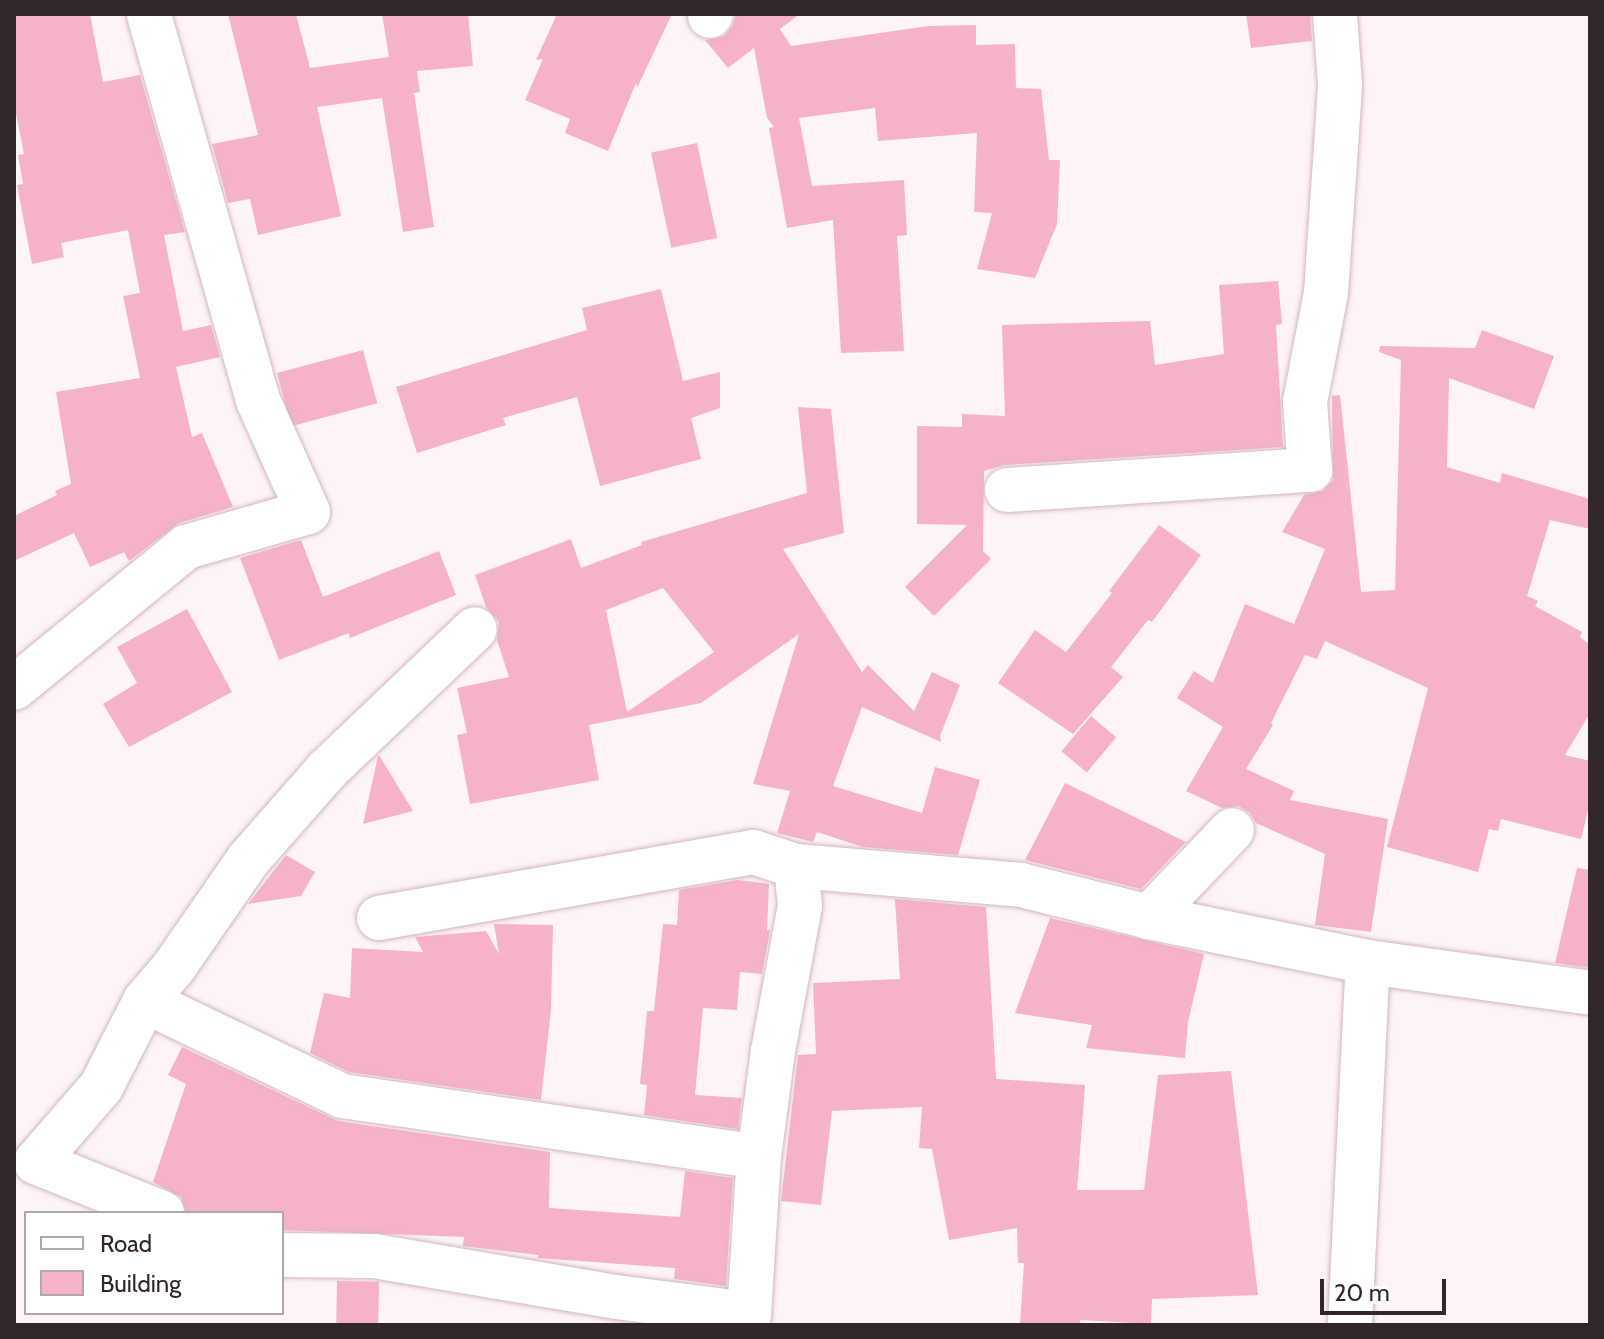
<!DOCTYPE html>
<style>
body{margin:0}
#map{position:relative;width:1604px;height:1339px;overflow:hidden;background:#fef3f6;font-family:Cabin,sans-serif}
div>[style]{position:absolute}
.building>*{inset:0;background:#f6b2c8;transform-origin:0 0}
.roads{filter:drop-shadow(0 0 2px #d2b6be) drop-shadow(0 0 2px #d2b6be)}
.street>*{height:44px;margin:-22px;padding:0 22px;transform-origin:22px;border-radius:22px;background:#fff}
span{translate:-50% -50%;white-space:nowrap;text-align:center;line-height:1.15;-webkit-text-stroke:7px #fff;paint-order:stroke}
.frame{position:absolute;inset:0;border:16px solid #31272a;pointer-events:none}
.legend{position:absolute;left:24px;top:1211px;width:260px;height:104px;box-sizing:border-box;background:#fff;border:2px solid #ada9aa;margin:0;padding:10px 14px;list-style:none;font-size:24px;color:#31272a}
.legend li{display:flex;align-items:center;gap:16px;height:40px}
.legend b{width:40px;border:2px solid #ada9aa}
.scale{position:absolute;left:1320px;top:1279px;width:126px;height:36px;box-sizing:border-box;border:4px solid #31272a;border-top:0;padding-left:10px;font-size:24px;line-height:28px;white-space:nowrap;color:#31272a;-webkit-text-stroke:6px #fff;paint-order:stroke}
</style>
<div id="map">
<div class="building">
<div style="clip-path:polygon(14px 14px,90px 14px,103px 82px,140px 75px,185px 232px,164px 235px,183px 331px,211px 325px,220px 357px,176px 367px,192px 437px,202px 433px,233px 507px,179px 523px,129px 561px,124px 552px,90px 567px,74px 533px,14px 561px,14px 516px,57px 495px,55px 491px,71px 484px,56px 392px,140px 378px,123px 296px,140px 293px,128px 230px,61px 243px,64px 257px,32px 264px,17px 185px,23px 184px,18px 155px,24px 154px,14px 103px)"></div>
<div style="clip-path:polygon(228px 14px,296px 14px,310px 68px,389px 57px,382px 14px,468px 14px,473px 66px,417px 71px,420px 92px,414px 93px,434px 227px,403px 232px,382px 98px,317px 107px,341px 216px,258px 235px,250px 199px,228px 203px,212px 144px,258px 135px)"></div>
<div style="clip-path:polygon(557px 14px,672px 14px,637px 88px,636px 83px,608px 151px,565px 133px,570px 119px,525px 100px,543px 59px,536px 60px)"></div>
<div style="clip-path:polygon(736px 14px,800px 14px,780px 29px,791px 46px,928px 26px,976px 25px,976px 45px,1015px 44px,1016px 88px,1041px 89px,1049px 160px,1060px 160px,1057px 224px,1035px 278px,977px 269px,992px 213px,974px 212px,977px 133px,878px 141px,875px 108px,799px 118px,812px 186px,904px 180px,907px 235px,897px 236px,904px 351px,841px 353px,833px 220px,787px 228px,769px 128px,774px 127px,767px 118px,754px 48px,728px 68px,705px 40px,724px 36px,732px 27px)"></div>
<div style="clip-path:polygon(1246px 14px,1310px 14px,1312px 41px,1251px 48px)"></div>
<div style="left:697px;top:143px;width:97px;height:47px;rotate:78deg"></div>
<div style="clip-path:polygon(1278px 281px,1282px 324px,1276px 325px,1283px 447px,1005px 465px,984px 471px,983px 551px,991px 559px,934px 616px,905px 587px,967px 525px,917px 524px,917px 426px,962px 427px,962px 414px,1005px 416px,1002px 325px,1150px 321px,1155px 365px,1224px 354px,1219px 285px)"></div>
<div style="clip-path:polygon(661px 289px,683px 381px,720px 372px,720px 408px,691px 418px,701px 459px,600px 486px,577px 397px,503px 418px,506px 425px,417px 453px,396px 387px,587px 330px,582px 308px)"></div>
<div style="clip-path:polygon(1482px 330px,1554px 356px,1534px 409px,1449px 378px,1447px 467px,1500px 483px,1502px 473px,1590px 499px,1590px 529px,1550px 520px,1527px 596px,1538px 601px,1535px 606px,1582px 632px,1580px 637px,1590px 645px,1590px 713px,1565px 755px,1590px 761px,1590px 802px,1581px 839px,1501px 819px,1498px 831px,1489px 829px,1478px 872px,1387px 847px,1428px 688px,1325px 641px,1317px 659px,1305px 655px,1271px 723px,1273px 725px,1246px 769px,1294px 791px,1290px 800px,1388px 819px,1371px 932px,1315px 925px,1325px 854px,1256px 823px,1250px 813px,1239px 806px,1222px 808px,1186px 791px,1223px 727px,1177px 698px,1194px 671px,1213px 683px,1245px 604px,1294px 624px,1325px 549px,1282px 532px,1304px 495px,1323px 491px,1333px 480px,1332px 396px,1340px 395px,1361px 592px,1395px 590px,1401px 360px,1379px 352px,1380px 346px,1475px 348px)"></div>
<div style="left:363px;top:350px;width:55px;height:89px;rotate:75deg"></div>
<div style="clip-path:polygon(evenodd,798px 407px,831px 409px,844px 533px,783px 549px,862px 672px,868px 665px,914px 711px,932px 672px,960px 685px,940px 736px,941px 742px,862px 707px,833px 786px,922px 813px,935px 767px,980px 780px,958px 855px,863px 847px,817px 832px,813px 842px,777px 833px,790px 791px,753px 784px,799px 634px,701px 703px,589px 725px,599px 780px,470px 804px,457px 735px,467px 733px,457px 688px,509px 677px,497px 640px,499px 622px,486px 607px,475px 575px,571px 539px,581px 568px,642px 545px,641px 542px,807px 493px,798px 407px,663px 588px,714px 652px,627px 712px,606px 610px,663px 588px)"></div>
<div style="clip-path:polygon(1159px 525px,1201px 555px,1152px 622px,1148px 620px,1111px 667px,1123px 677px,1073px 734px,998px 683px,1035px 630px,1066px 652px,1112px 593px,1109px 591px)"></div>
<div style="clip-path:polygon(301px 540px,323px 597px,439px 551px,456px 595px,350px 638px,349px 633px,279px 660px,240px 558px)"></div>
<div style="clip-path:polygon(187px 609px,232px 692px,129px 747px,103px 704px,137px 683px,117px 647px)"></div>
<div style="left:1091px;top:716px;width:33px;height:46px;rotate:40deg"></div>
<div style="clip-path:polygon(379px 755px,413px 811px,363px 824px,378px 756px)"></div>
<div style="clip-path:polygon(1065px 783px,1186px 842px,1141px 889px,1025px 860px)"></div>
<div style="clip-path:polygon(286px 855px,315px 872px,301px 896px,248px 904px)"></div>
<div style="clip-path:polygon(1577px 868px,1590px 870px,1590px 968px,1555px 963px)"></div>
<div style="clip-path:polygon(738px 880px,769px 884px,767px 930px,770px 930px,762px 974px,740px 972px,737px 1010px,703px 1008px,695px 1095px,742px 1098px,738px 1129px,644px 1115px,647px 1085px,640px 1084px,647px 1011px,654px 1011px,663px 924px,677px 925px,679px 890px)"></div>
<div style="clip-path:polygon(895px 899px,986px 907px,996px 1079px,1085px 1085px,1077px 1190px,1144px 1190px,1158px 1075px,1231px 1071px,1258px 1295px,1152px 1299px,1151px 1324px,1080px 1320px,1080px 1325px,1020px 1325px,1024px 1263px,1018px 1263px,1017px 1228px,949px 1240px,932px 1149px,919px 1148px,922px 1107px,832px 1111px,821px 1205px,781px 1201px,798px 1055px,816px 1054px,813px 983px,900px 979px)"></div>
<div style="clip-path:polygon(1050px 918px,1204px 954px,1188px 1022px,1185px 1058px,1086px 1048px,1092px 1025px,1015px 1013px)"></div>
<div style="clip-path:polygon(494px 924px,553px 925px,551px 1010px,541px 1100px,349px 1072px,310px 1053px,324px 993px,350px 998px,352px 948px,423px 952px,415px 937px,486px 931px,499px 954px)"></div>
<div style="clip-path:polygon(182px 1047px,338px 1121px,550px 1152px,549px 1208px,680px 1217px,685px 1171px,733px 1178px,726px 1286px,674px 1279px,675px 1268px,538px 1258px,538px 1255px,463px 1246px,464px 1237px,282px 1230px,282px 1213px,186px 1213px,181px 1197px,153px 1182px,186px 1084px,168px 1075px)"></div>
<div style="left:337px;top:1281px;width:42px;height:44px;rotate:1deg"></div>
</div>
<div class="roads">
<div class="street">
<div style="left:710px;top:16px;width:2px;rotate:-63deg"></div>
<div style="left:1007px;top:490px;width:304px;rotate:-3.8deg"></div>
<div style="left:1310px;top:470px;width:68px;rotate:-94.2deg"></div>
<div style="left:1305px;top:402px;width:111px;rotate:-79.1deg"></div>
<div style="left:1326px;top:293px;width:208px;rotate:-86.1deg"></div>
<div style="left:1340px;top:85px;width:71px;rotate:-94deg"></div>
<div style="left:14px;top:688px;width:222px;rotate:-39.3deg"></div>
<div style="left:186px;top:547px;width:127px;rotate:-16deg"></div>
<div style="left:308px;top:512px;width:123px;rotate:-114.1deg"></div>
<div style="left:258px;top:400px;width:401px;rotate:-105.8deg"></div>
<div style="left:1149px;top:917px;width:120px;rotate:-46.3deg"></div>
<div style="left:379px;top:918px;width:380px;rotate:-10deg"></div>
<div style="left:753px;top:852px;width:45px;rotate:18deg"></div>
<div style="left:145px;top:1001px;width:219px;rotate:25.7deg"></div>
<div style="left:342px;top:1096px;width:421px;rotate:8.3deg"></div>
<div style="left:162px;top:1213px;width:136px;rotate:-158deg"></div>
<div style="left:36px;top:1162px;width:99px;rotate:-49.1deg"></div>
<div style="left:101px;top:1087px;width:97px;rotate:-62.9deg"></div>
<div style="left:145px;top:1001px;width:45px;rotate:-49.5deg"></div>
<div style="left:174px;top:967px;width:130px;rotate:-55.3deg"></div>
<div style="left:248px;top:860px;width:120px;rotate:-48.7deg"></div>
<div style="left:327px;top:770px;width:204px;rotate:-43.6deg"></div>
<div style="left:282px;top:1255px;width:92px;rotate:0.6deg"></div>
<div style="left:374px;top:1256px;width:245px;rotate:9.6deg"></div>
<div style="left:616px;top:1297px;width:134px;rotate:7.3deg"></div>
<div style="left:749px;top:1314px;width:157px;rotate:-86.4deg"></div>
<div style="left:759px;top:1157px;width:107px;rotate:-82.5deg"></div>
<div style="left:773px;top:1051px;width:147px;rotate:-79.5deg"></div>
<div style="left:800px;top:906px;width:40px;rotate:-95.7deg"></div>
<div style="left:796px;top:866px;width:226px;rotate:4.8deg"></div>
<div style="left:1021px;top:885px;width:132px;rotate:14deg"></div>
<div style="left:1149px;top:917px;width:224px;rotate:11.6deg"></div>
<div style="left:1368px;top:962px;width:224px;rotate:7.9deg"></div>
<div style="left:1350px;top:1325px;width:363px;rotate:-87.2deg"></div>
</div>
</div>
<div class="frame"></div>
<ul class="legend">
<li><b style="height:10px;background:#fff"></b>Road</li>
<li><b style="height:22px;background:#f6b2c8"></b>Building</li>
</ul>
<div class="scale">20 m</div>
</div>
